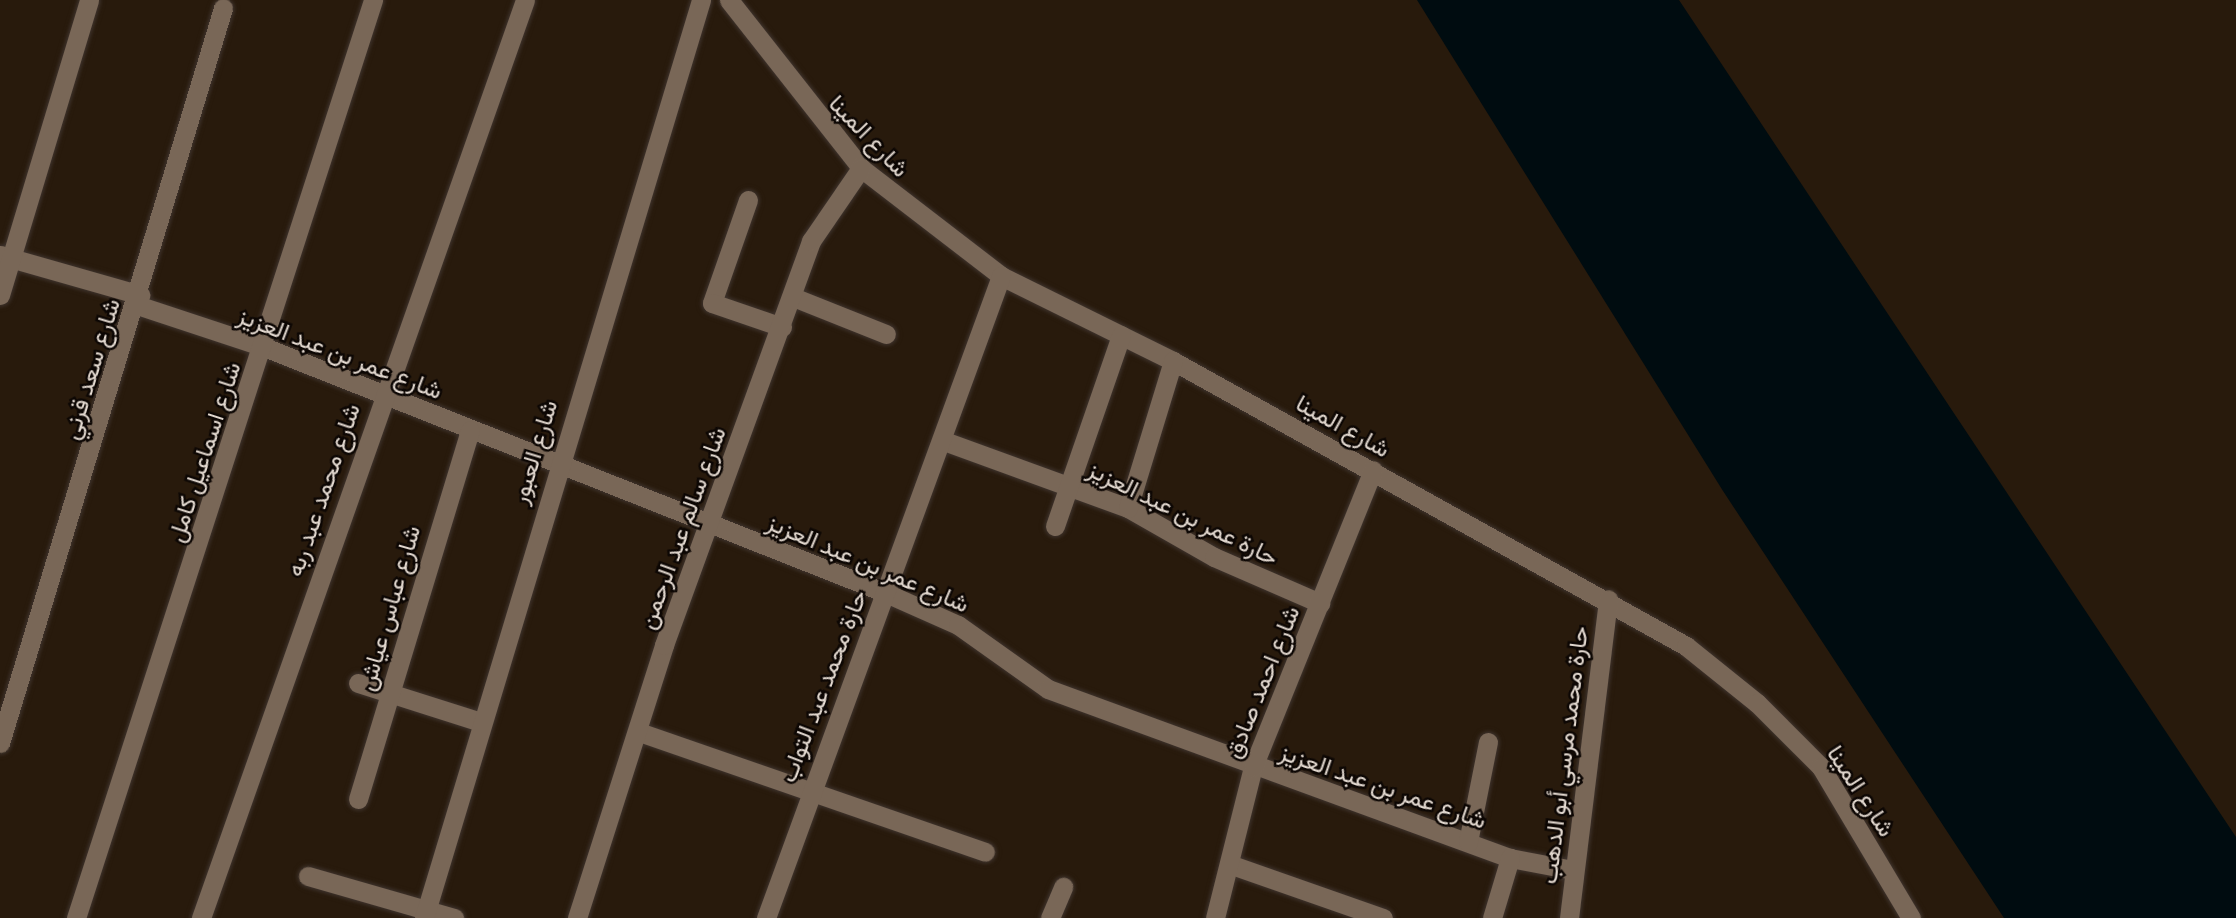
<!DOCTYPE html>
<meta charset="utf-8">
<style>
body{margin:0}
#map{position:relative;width:2236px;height:918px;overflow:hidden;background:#281a0c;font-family:"Zilla Slab",Vazirmatn,serif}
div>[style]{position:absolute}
.water>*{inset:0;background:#000c10}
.roads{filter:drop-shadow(0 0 2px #3f342e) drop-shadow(0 0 2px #3f342e)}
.minor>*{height:19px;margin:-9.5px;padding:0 9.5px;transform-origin:9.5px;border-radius:9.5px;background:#796757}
span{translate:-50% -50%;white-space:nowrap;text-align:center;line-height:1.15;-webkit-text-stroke:5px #0c0603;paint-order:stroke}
.street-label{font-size:24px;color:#e3d9d0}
</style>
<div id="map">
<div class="water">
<div style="clip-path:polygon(1417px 0,1679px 0,2236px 837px,2236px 918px,2004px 918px,1723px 491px)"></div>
</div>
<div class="roads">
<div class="minor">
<div style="left:729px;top:0;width:214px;rotate:51.8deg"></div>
<div style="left:861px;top:168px;width:177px;rotate:37.6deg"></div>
<div style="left:1001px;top:276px;width:192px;rotate:26.3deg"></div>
<div style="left:1173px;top:361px;width:587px;rotate:29.05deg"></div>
<div style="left:1686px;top:646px;width:91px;rotate:38.8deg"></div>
<div style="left:1757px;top:703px;width:91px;rotate:45deg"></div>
<div style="left:1821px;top:767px;width:176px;rotate:59.2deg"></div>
<div style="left:748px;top:200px;width:109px;rotate:109.3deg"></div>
<div style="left:712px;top:303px;width:74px;rotate:18.9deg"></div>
<div style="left:0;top:255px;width:146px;rotate:15.9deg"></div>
<div style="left:0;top:295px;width:308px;rotate:-73.2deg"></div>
<div style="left:793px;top:297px;width:100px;rotate:21.7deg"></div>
<div style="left:137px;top:305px;width:134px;rotate:18.3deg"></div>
<div style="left:264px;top:347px;width:669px;rotate:21.58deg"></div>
<div style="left:886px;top:593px;width:79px;rotate:24deg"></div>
<div style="left:958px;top:625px;width:110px;rotate:35.4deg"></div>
<div style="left:1048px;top:689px;width:492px;rotate:20.1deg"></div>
<div style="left:1510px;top:858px;width:64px;rotate:10.8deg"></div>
<div style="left:944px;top:441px;width:196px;rotate:20deg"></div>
<div style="left:1128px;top:508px;width:99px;rotate:29.7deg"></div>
<div style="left:1214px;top:557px;width:116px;rotate:23.5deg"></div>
<div style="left:1128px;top:508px;width:154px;rotate:-73deg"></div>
<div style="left:1055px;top:526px;width:202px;rotate:-70.9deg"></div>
<div style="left:358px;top:683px;width:126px;rotate:17.6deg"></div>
<div style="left:639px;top:732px;width:366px;rotate:19.1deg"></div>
<div style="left:0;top:743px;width:768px;rotate:-73.12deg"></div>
<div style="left:358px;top:799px;width:385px;rotate:-73.1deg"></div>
<div style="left:1468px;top:842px;width:102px;rotate:-78.7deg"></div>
<div style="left:1229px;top:864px;width:163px;rotate:19.3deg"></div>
<div style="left:308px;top:876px;width:152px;rotate:16deg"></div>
<div style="left:76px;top:918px;width:965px;rotate:-72.07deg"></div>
<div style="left:201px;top:918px;width:973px;rotate:-70.56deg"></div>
<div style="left:424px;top:918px;width:959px;rotate:-73.21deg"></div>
<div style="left:577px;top:918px;width:287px;rotate:-72.3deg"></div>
<div style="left:664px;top:645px;width:430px;rotate:-70deg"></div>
<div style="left:811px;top:241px;width:88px;rotate:-55.6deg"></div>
<div style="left:766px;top:918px;width:684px;rotate:-69.9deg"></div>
<div style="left:1050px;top:918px;width:34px;rotate:-67deg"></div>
<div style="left:1215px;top:918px;width:156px;rotate:-75.9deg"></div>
<div style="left:1253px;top:767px;width:320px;rotate:-68deg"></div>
<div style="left:1492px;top:918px;width:63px;rotate:-73.3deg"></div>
<div style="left:1569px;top:918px;width:321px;rotate:-83deg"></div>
</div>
</div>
<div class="street-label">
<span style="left:869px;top:136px;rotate:46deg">شارع المينا</span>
<span style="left:340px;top:353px;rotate:21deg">شارع عمر بن عبد العزيز</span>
<span style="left:91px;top:369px;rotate:-73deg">شارع سعد قرني</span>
<span style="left:1343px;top:426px;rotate:29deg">شارع المينا</span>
<span style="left:204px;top:452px;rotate:-72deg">شارع اسماعيل كامل</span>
<span style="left:534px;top:452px;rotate:-73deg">شارع العبور</span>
<span style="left:323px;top:490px;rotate:-71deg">شارع محمد عبد ربه</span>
<span style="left:1183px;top:513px;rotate:26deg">حارة عمر بن عبد العزيز</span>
<span style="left:682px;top:528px;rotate:-70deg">شارع سالم عبد الرحمن</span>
<span style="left:868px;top:563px;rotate:23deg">شارع عمر بن عبد العزيز</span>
<span style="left:389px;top:608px;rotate:-74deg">شارع عباس عياش</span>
<span style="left:1262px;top:682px;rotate:-68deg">شارع احمد صادق</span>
<span style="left:823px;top:686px;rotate:-69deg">حارة محمد عبد التواب</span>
<span style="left:1564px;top:755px;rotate:-83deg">حارة محمد مرسي أبو الدهب</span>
<span style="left:1383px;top:786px;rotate:19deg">شارع عمر بن عبد العزيز</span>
<span style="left:1861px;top:791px;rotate:57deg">شارع المينا</span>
</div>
</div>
